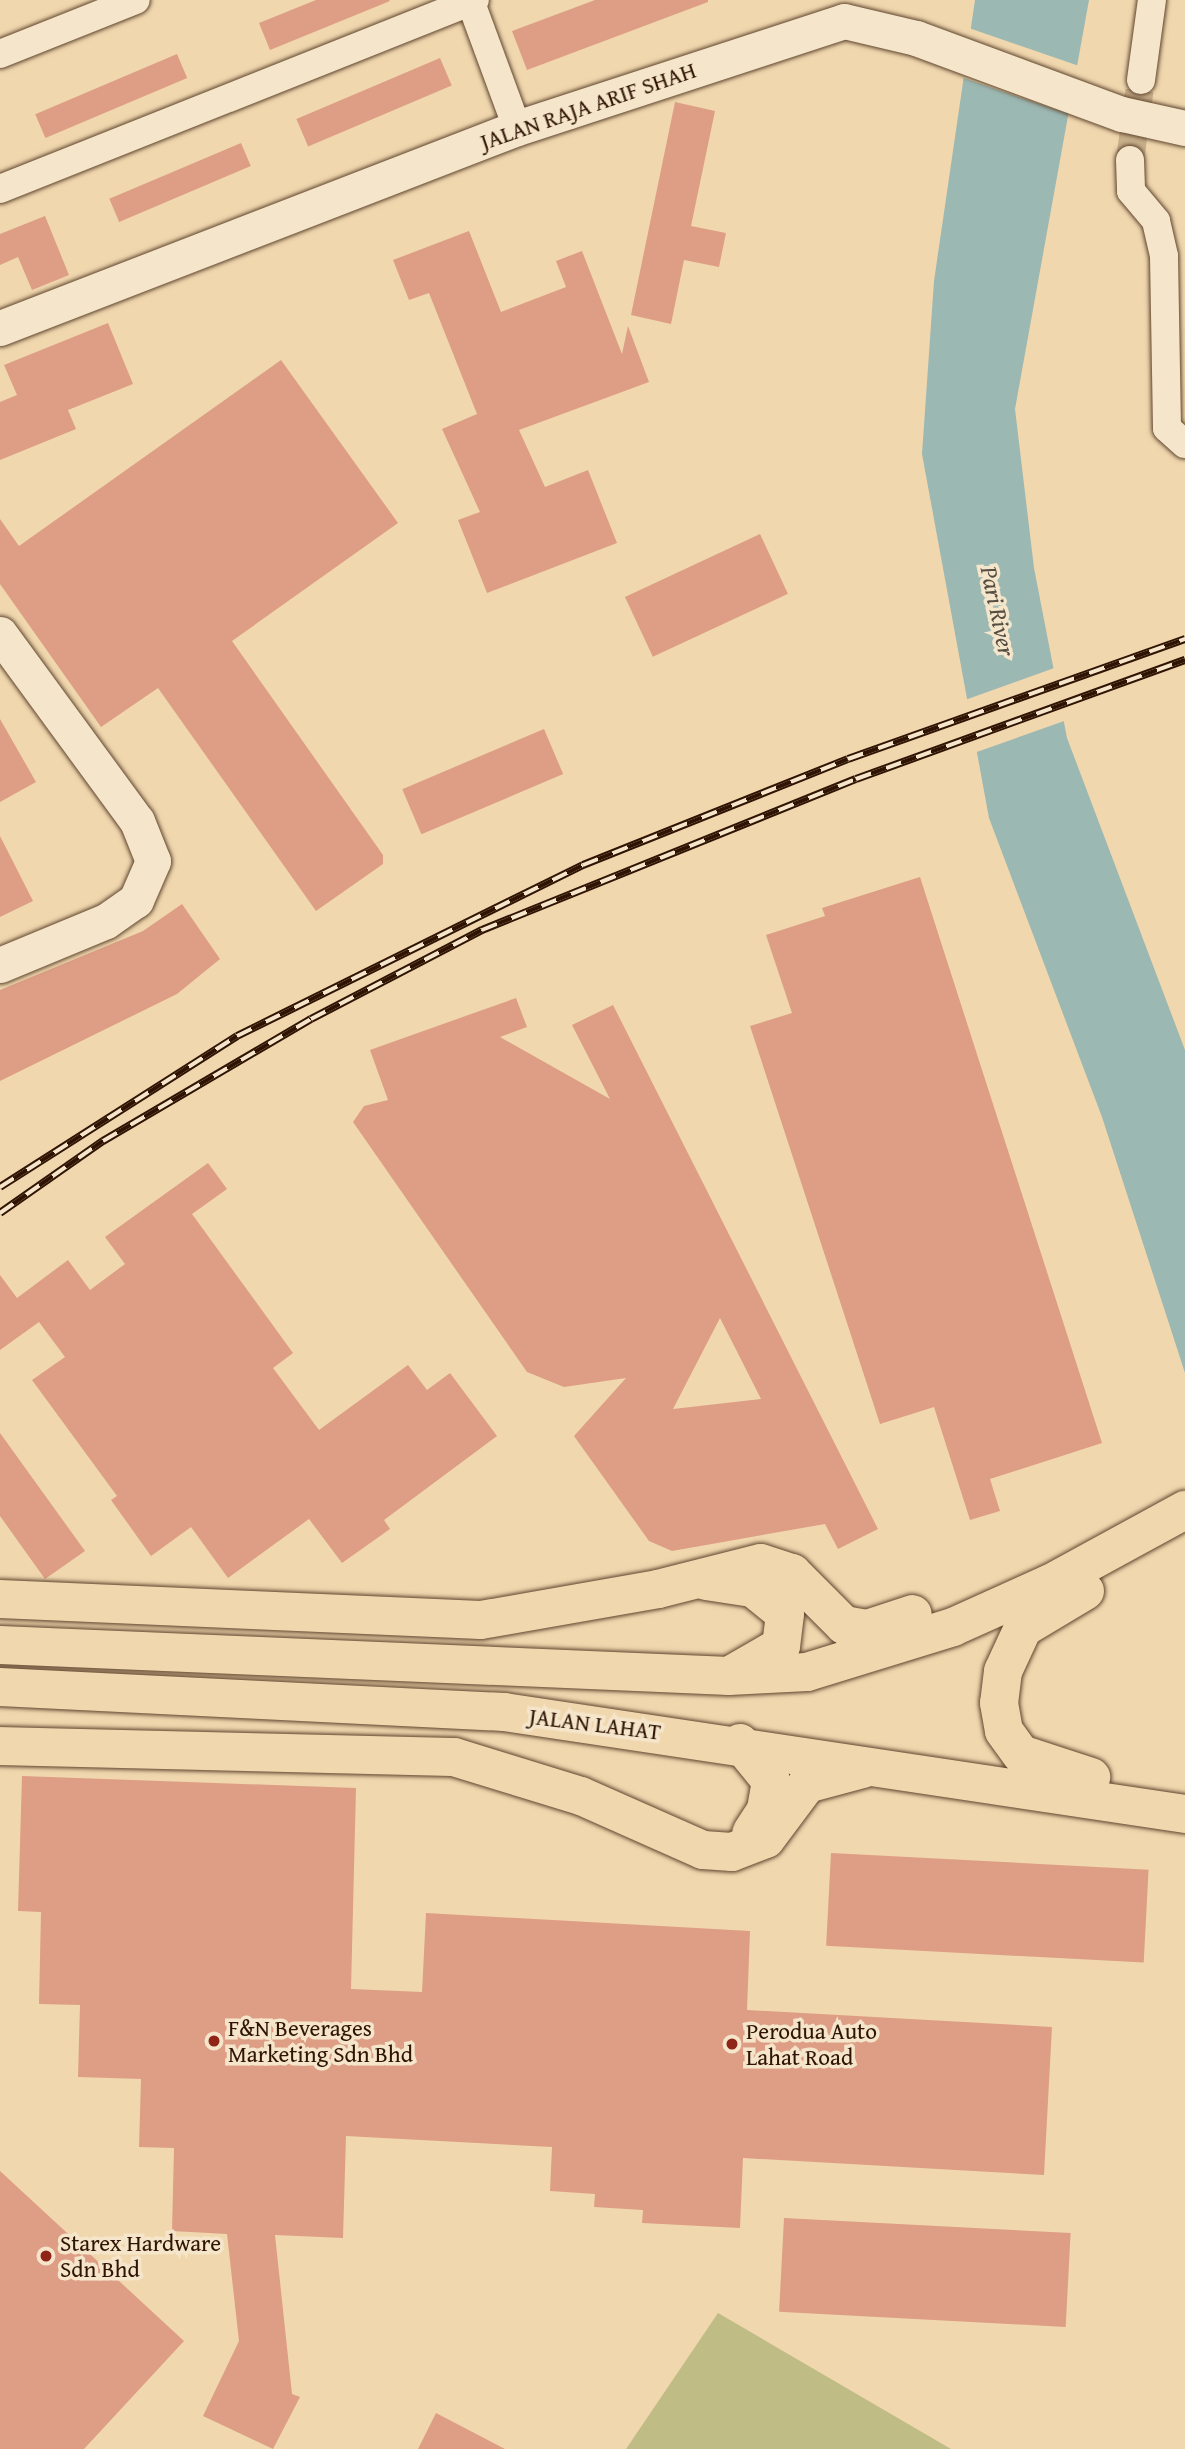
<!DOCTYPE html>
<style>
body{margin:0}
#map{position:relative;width:1185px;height:2449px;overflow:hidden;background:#f0d7ae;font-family:"Gentium Book Plus",serif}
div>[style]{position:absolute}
.green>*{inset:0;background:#c0bc86}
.water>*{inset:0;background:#9cb8b2}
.pier>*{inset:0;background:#f0d7ae;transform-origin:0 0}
.building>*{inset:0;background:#dd9e85;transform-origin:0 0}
.minor-tunnel>*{height:28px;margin-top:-14px;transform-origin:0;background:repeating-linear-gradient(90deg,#c9b08c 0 28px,transparent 0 42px)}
.roads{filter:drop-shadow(0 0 2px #5f452e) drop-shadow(0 0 2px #5f452e)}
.minor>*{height:28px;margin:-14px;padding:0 14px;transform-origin:14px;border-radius:14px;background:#f5e5ca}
.tertiary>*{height:35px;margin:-17.5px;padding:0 17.5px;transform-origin:17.5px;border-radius:17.5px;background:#f5e5ca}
.primary>*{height:38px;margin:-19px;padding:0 19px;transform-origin:19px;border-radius:19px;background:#f0d7ae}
.rail>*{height:8px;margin-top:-4px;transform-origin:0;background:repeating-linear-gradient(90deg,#f5e5ca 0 16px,#2f1404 0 32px);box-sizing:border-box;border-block:2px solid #2f1404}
.dots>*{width:19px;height:19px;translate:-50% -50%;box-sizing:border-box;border:4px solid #f5e5ca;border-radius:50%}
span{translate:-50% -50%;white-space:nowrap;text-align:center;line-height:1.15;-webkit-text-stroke:7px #f5e5ca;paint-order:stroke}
.street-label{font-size:23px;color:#2f1404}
.poi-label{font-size:23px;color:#2f1404}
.left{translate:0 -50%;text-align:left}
.water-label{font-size:24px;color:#554d41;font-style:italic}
</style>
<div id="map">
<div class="green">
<div style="clip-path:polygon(718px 2313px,951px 2449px,626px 2449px)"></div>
</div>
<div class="water">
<div style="clip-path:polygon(975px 0,1089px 0,1015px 409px,1034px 568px,1067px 738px,1185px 1050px,1185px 1373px,1102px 1117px,989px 818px,922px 454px,934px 281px)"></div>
</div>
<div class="pier">
<div style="left:966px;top:27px;width:122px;height:49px;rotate:19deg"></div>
<div style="clip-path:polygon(1057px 667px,1067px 720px,974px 753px,965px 700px)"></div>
</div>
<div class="building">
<div style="clip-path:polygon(316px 0,389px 0,390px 1px,270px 50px,259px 23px)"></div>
<div style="clip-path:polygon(595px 0,708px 0,708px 2px,527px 70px,512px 31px)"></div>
<div style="left:177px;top:54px;width:26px;height:154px;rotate:67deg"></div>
<div style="left:440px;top:58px;width:30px;height:156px;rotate:67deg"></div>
<div style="clip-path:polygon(675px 102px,715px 111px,691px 226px,726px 233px,719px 267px,684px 260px,671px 324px,631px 315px)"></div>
<div style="left:241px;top:143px;width:25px;height:143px;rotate:67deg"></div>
<div style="clip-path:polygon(45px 216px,69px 275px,32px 290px,18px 257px,0 265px,0 234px)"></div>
<div style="clip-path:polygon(469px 231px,501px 312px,566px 287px,556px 261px,582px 251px,622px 354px,628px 326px,649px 382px,519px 430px,545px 487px,588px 470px,617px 543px,487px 593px,458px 520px,480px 512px,442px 429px,477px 414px,429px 293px,409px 300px,393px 260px)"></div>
<div style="clip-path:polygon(108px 323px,133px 384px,68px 410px,76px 429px,0 460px,0 402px,17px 395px,4px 365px)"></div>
<div style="clip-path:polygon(281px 360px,398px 523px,232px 641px,383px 855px,383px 864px,316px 911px,158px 688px,101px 727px,0 584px,0 519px,19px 546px)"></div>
<div style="left:760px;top:534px;width:66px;height:149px;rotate:65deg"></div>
<div style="clip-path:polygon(0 719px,36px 782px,0 802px)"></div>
<div style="left:544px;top:729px;width:49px;height:154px;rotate:67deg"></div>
<div style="clip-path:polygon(0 836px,33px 901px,0 917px)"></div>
<div style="clip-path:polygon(920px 877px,1102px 1443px,990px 1479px,1000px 1511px,970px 1520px,934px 1407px,880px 1424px,750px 1026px,792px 1013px,766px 935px,825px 916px,822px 908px)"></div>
<div style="clip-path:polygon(182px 904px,220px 959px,177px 994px,0 1081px,0 990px,143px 931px)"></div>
<div style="clip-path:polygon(evenodd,516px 998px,527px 1027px,500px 1037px,610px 1099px,572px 1025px,613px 1005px,878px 1529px,838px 1549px,825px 1524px,672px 1551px,649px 1541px,574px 1436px,626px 1378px,564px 1387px,527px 1372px,353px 1122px,364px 1106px,388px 1100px,370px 1050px,516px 998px,720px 1318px,761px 1399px,673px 1409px,720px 1318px)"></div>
<div style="clip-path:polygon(208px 1163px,227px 1189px,192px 1214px,293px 1353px,273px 1368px,319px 1430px,408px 1365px,427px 1390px,450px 1373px,497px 1436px,384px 1520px,390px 1529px,342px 1563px,309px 1519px,228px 1578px,191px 1527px,151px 1556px,111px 1500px,117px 1496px,32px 1380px,65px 1357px,39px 1322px,0 1350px,0 1275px,17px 1298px,68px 1260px,90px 1290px,125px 1264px,105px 1237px)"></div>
<div style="clip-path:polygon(0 1433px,85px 1551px,45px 1579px,0 1516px)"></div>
<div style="clip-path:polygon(22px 1776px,356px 1788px,351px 1989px,422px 1992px,426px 1913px,750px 1931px,747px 2010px,1052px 2027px,1044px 2175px,743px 2158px,740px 2228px,642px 2223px,643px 2210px,594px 2207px,595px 2194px,550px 2191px,552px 2147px,346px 2136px,343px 2238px,275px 2235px,292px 2394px,300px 2397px,273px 2449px,203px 2416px,239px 2341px,227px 2234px,172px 2231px,174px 2148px,139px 2147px,141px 2079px,78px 2077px,80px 2005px,39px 2004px,41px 1912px,18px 1911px)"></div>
<div style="left:831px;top:1853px;width:318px;height:93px;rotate:3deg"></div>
<div style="clip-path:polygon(0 2171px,184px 2341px,84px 2449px,0 2449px)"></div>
<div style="left:784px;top:2218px;width:287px;height:94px;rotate:3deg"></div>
<div style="clip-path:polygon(436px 2413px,505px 2449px,418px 2449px)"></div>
</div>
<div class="minor-tunnel">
<div style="left:1130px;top:160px;width:81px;rotate:-82.2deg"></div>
</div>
<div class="roads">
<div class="minor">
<div style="left:470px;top:0;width:136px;rotate:69.8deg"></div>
<div style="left:0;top:54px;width:146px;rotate:-21.7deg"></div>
<div style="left:1141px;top:80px;width:81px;rotate:-82.2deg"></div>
<div style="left:1130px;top:160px;width:31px;rotate:88deg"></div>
<div style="left:1131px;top:191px;width:39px;rotate:50deg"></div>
<div style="left:1156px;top:221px;width:36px;rotate:77deg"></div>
<div style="left:1164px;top:256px;width:172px;rotate:89deg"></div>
<div style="left:1167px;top:428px;width:24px;rotate:42deg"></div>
<div style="left:0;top:189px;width:511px;rotate:-21.7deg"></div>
</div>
<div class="tertiary">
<div style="left:0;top:328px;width:554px;rotate:-21.15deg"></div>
<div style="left:517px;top:128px;width:344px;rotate:-18.1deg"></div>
<div style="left:844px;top:21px;width:74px;rotate:13.3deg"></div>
<div style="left:916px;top:38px;width:220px;rotate:20.3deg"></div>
<div style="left:1122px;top:114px;width:65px;rotate:12.5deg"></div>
<div style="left:0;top:634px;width:232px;rotate:53.8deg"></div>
<div style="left:137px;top:821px;width:43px;rotate:68.2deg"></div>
<div style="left:153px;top:861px;width:43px;rotate:113.6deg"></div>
<div style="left:136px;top:900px;width:37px;rotate:145deg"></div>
<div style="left:106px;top:921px;width:115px;rotate:157.5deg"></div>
</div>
<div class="primary">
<div style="left:706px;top:1581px;width:48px;rotate:8.5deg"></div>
<div style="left:753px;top:1588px;width:41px;rotate:39.1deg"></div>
<div style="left:785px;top:1614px;width:32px;rotate:97deg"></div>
<div style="left:781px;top:1646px;width:54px;rotate:150.1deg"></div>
<div style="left:1085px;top:1591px;width:72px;rotate:149.2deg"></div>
<div style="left:1023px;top:1628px;width:47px;rotate:114.9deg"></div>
<div style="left:1003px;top:1671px;width:32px;rotate:97deg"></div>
<div style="left:999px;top:1703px;width:28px;rotate:80deg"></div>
<div style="left:1004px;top:1731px;width:29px;rotate:54deg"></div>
<div style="left:1021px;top:1754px;width:74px;rotate:18.2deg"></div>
<div style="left:0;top:1599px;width:481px;rotate:2.5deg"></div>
<div style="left:481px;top:1620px;width:180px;rotate:-9.9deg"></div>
<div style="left:658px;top:1589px;width:106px;rotate:-14.2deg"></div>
<div style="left:761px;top:1563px;width:33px;rotate:18deg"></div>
<div style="left:792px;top:1573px;width:74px;rotate:45deg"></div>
<div style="left:844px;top:1625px;width:23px;rotate:10deg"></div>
<div style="left:867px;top:1629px;width:48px;rotate:-18.1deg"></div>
<div style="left:0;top:1645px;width:730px;rotate:2.43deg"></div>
<div style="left:729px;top:1676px;width:78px;rotate:-2.9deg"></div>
<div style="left:807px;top:1672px;width:153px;rotate:-17.1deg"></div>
<div style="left:953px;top:1627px;width:107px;rotate:-24.2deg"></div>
<div style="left:1051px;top:1583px;width:153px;rotate:-28.6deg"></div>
<div style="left:0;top:1687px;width:505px;rotate:2.84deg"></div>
<div style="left:504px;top:1712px;width:689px;rotate:8.52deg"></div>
<div style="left:740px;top:1743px;width:49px;rotate:50.8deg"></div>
<div style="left:771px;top:1781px;width:29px;rotate:100deg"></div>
<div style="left:766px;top:1810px;width:27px;rotate:123deg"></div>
<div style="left:0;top:1746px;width:454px;rotate:1.4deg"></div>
<div style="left:454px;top:1757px;width:133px;rotate:17.1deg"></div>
<div style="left:581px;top:1796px;width:133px;rotate:23.9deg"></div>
<div style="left:703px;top:1850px;width:29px;rotate:4deg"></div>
<div style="left:732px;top:1852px;width:36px;rotate:-21deg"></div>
<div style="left:766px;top:1839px;width:69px;rotate:-53.3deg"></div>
<div style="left:807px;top:1784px;width:58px;rotate:-15deg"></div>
</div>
</div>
<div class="rail">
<div style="left:0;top:1187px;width:281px;rotate:-32.5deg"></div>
<div style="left:237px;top:1036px;width:386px;rotate:-26.3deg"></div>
<div style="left:583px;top:865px;width:285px;rotate:-21.8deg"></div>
<div style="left:848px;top:759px;width:358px;rotate:-19.6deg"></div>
<div style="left:0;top:1213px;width:126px;rotate:-35deg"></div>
<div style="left:103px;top:1141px;width:241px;rotate:-30.4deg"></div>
<div style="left:311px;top:1019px;width:193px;rotate:-27.5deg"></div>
<div style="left:482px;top:930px;width:403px;rotate:-22deg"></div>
<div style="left:856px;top:779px;width:350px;rotate:-19.9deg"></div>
</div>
<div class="dots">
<div style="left:214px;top:2041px;background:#8f2418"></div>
<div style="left:732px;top:2044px;background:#8f2418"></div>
<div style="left:46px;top:2256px;background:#8f2418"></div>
</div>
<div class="street-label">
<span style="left:588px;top:106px;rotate:-19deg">JALAN RAJA ARIF SHAH</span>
<span style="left:595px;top:1724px;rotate:7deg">JALAN LAHAT</span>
</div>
<div class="poi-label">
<span class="left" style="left:228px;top:2041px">F&amp;N Beverages<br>Marketing Sdn Bhd</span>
<span class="left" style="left:746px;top:2044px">Perodua Auto<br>Lahat Road</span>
<span class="left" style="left:60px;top:2256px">Starex Hardware<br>Sdn Bhd</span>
</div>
<div class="water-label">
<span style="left:998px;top:611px;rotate:78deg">Pari River</span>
</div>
</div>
